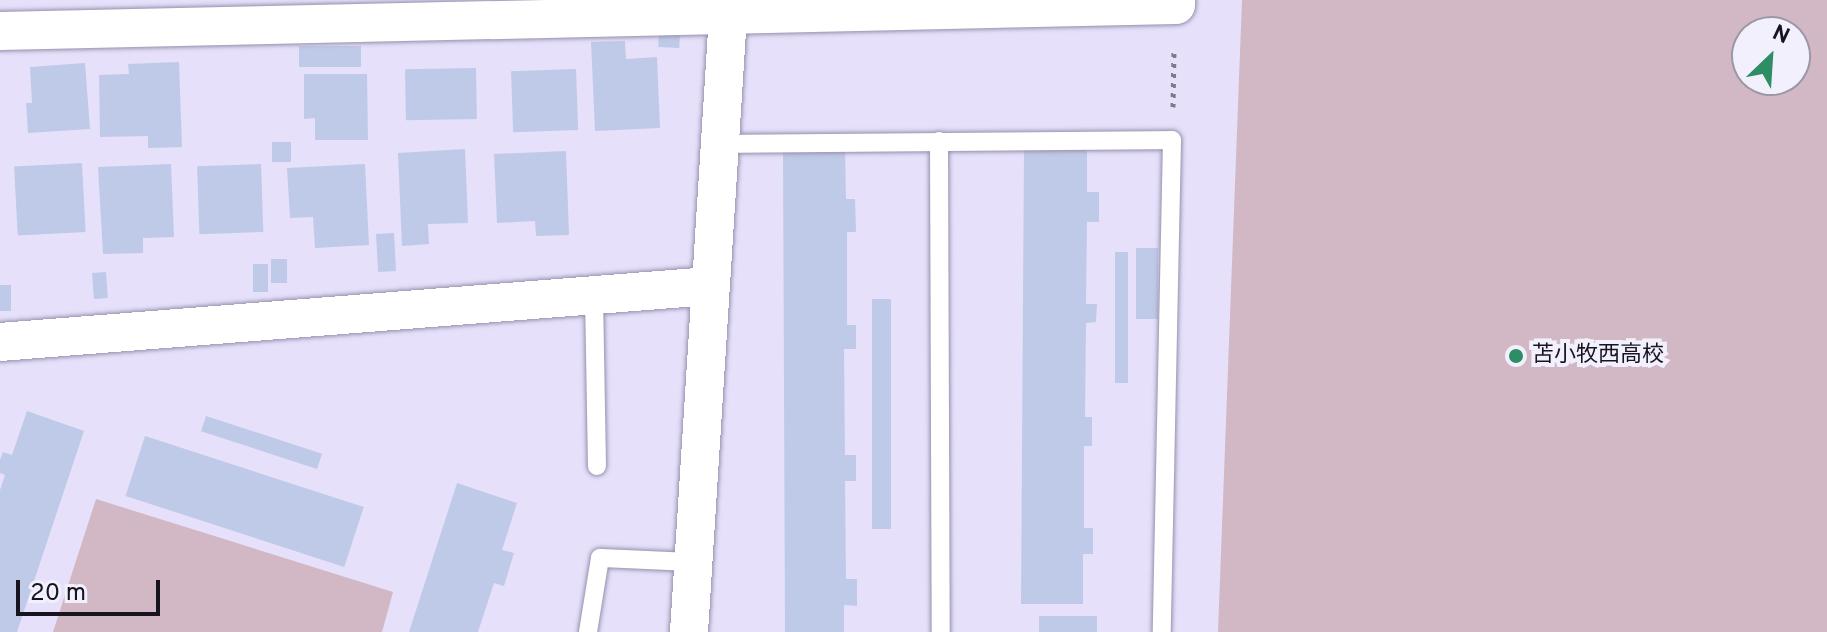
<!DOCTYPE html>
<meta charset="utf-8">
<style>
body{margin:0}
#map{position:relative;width:1827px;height:632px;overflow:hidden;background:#e6e0fa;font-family:Overpass,"Noto Sans JP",sans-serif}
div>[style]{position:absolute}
.green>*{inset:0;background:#d2b7c4}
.building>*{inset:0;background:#bfcae8;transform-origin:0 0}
.path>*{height:5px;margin-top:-2.5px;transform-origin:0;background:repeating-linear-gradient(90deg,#7e7a8c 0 4px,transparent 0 10px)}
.roads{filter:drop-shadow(0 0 2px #9690ad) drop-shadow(0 0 2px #9690ad)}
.lane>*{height:18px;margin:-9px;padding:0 9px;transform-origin:9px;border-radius:9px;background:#fff}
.street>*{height:38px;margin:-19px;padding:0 19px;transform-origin:19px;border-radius:19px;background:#fff}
.dots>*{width:22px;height:22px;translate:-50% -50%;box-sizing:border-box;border:4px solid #f2f0fd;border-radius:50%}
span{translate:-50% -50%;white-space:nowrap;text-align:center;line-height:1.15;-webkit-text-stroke:8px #f2f0fd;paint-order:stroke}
.poi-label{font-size:22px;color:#17141f}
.left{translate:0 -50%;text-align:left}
.north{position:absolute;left:1731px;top:16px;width:80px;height:80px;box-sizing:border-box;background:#f2f0fd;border:2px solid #9a98a4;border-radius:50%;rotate:25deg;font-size:22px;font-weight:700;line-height:32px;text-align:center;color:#17141f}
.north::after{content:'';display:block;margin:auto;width:28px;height:36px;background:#2d8d65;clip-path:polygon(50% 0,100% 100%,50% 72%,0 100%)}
.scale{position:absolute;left:16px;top:580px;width:144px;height:36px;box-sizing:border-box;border:4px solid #17141f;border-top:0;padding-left:10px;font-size:24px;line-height:28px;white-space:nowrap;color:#17141f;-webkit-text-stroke:6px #f2f0fd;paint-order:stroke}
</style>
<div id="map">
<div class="green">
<div style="clip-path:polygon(evenodd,1242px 0,1827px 0,1827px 632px,1218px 632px,1242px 0,1795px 32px,1795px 80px,1747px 80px,1747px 32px,1795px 32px)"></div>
<div style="clip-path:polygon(96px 499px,393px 592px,382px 632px,53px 632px)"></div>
</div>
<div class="building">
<div style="left:659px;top:32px;width:21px;height:15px;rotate:3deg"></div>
<div style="clip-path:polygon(625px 41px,626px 59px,657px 57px,660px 128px,595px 131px,591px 42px)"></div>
<div style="left:361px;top:46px;width:21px;height:62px;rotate:90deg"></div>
<div style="clip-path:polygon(179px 62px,182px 147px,148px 148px,148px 136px,100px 137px,99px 75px,129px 74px,128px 64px)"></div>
<div style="clip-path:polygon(85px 63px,90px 129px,28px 133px,26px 103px,32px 103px,30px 67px)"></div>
<div style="left:476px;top:68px;width:51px;height:71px;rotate:89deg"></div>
<div style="left:576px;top:69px;width:61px;height:65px;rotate:88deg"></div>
<div style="clip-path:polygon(304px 74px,367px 74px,368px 140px,315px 140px,315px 118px,304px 119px)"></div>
<div style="left:291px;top:142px;width:20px;height:19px;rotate:90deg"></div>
<div style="clip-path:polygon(1024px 148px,1087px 148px,1087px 192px,1099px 192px,1099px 222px,1087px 222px,1086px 304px,1097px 304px,1096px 322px,1086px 323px,1085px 417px,1092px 417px,1092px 446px,1084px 446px,1084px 528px,1093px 528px,1093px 554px,1083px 554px,1083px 604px,1021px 604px)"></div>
<div style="clip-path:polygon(465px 149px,468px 223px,428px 224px,429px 244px,402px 246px,398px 153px)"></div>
<div style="clip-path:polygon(845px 149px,846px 199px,855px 199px,856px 232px,847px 232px,847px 325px,856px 325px,856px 349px,844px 349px,845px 455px,856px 455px,856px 481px,845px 481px,846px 579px,857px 579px,857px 606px,844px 605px,844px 632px,785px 632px,783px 150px)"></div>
<div style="clip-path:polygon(566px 151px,569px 235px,536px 236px,535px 221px,497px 223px,494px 154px)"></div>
<div style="left:82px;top:163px;width:69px;height:68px;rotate:87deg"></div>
<div style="clip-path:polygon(171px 164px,174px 237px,143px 238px,143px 253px,103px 254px,98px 167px)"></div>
<div style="left:261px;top:164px;width:68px;height:64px;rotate:88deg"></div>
<div style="clip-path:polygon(365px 164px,369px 245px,315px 248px,313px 217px,290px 218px,287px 168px)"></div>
<div style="left:394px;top:233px;width:38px;height:18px;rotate:87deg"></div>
<div style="left:1136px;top:248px;width:22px;height:71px"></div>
<div style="left:1115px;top:252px;width:13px;height:131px"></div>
<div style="left:271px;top:259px;width:16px;height:24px"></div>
<div style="left:253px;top:264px;width:15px;height:28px"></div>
<div style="left:106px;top:272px;width:26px;height:14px;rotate:86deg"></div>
<div style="left:0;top:285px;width:11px;height:26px"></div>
<div style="left:872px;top:299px;width:19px;height:230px"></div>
<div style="clip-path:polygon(27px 411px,84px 431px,17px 632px,0 632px,0 490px,5px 475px,0 473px,0 460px,3px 452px,12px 455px)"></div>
<div style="left:206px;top:416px;width:122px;height:16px;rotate:18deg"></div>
<div style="left:145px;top:436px;width:230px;height:63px;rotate:18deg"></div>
<div style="clip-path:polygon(457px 483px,517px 503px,502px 550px,514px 553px,504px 586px,494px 583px,478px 632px,409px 632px)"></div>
<div style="left:1039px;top:616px;width:58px;height:16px"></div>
</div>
<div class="path">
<div style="left:1173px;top:107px;width:58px;rotate:-89deg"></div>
</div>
<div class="roads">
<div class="lane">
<div style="left:939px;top:141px;width:491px;rotate:89.8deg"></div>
<div style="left:720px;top:144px;width:452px;rotate:-0.5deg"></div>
<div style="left:1172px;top:140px;width:492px;rotate:91.2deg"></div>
<div style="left:594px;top:295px;width:171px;rotate:89deg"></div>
<div style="left:588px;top:632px;width:75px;rotate:-80.8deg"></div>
<div style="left:600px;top:558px;width:93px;rotate:2.5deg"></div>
</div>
<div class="street">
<div style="left:0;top:31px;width:1176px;rotate:-1.27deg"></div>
<div style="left:1176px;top:5px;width:5px;rotate:-90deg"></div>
<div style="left:0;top:342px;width:712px;rotate:-4.51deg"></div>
<div style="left:689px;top:632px;width:633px;rotate:-86.38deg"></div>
</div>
</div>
<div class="dots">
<div style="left:1516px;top:356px;background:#2d8d65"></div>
</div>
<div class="poi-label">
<span class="left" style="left:1532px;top:356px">苫小牧西高校</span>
</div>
<div class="north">N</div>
<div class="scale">20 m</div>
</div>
